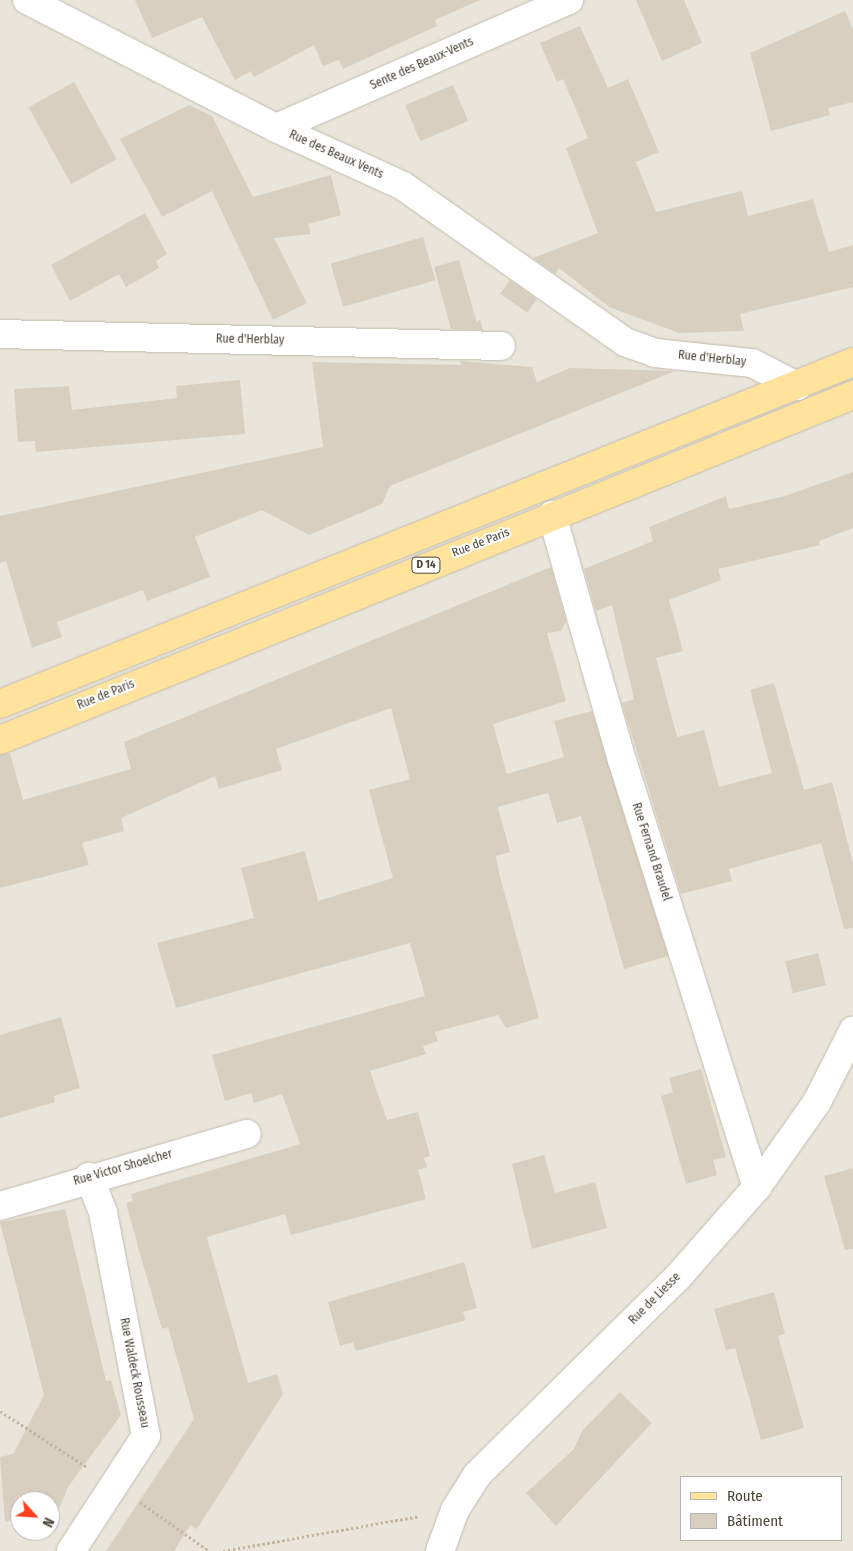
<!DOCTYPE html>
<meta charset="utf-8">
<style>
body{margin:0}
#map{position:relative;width:853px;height:1551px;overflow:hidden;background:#f6f3ec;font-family:"Fira Sans Condensed",sans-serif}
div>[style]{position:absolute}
.residential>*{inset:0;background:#eae5da}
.building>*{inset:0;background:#d8cfc1;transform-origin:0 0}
.path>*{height:3px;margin-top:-1.5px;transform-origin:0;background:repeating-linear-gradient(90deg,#c4b79f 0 2.5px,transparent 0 5px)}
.roads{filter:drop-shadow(0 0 1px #c2bbae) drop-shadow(0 0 1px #c2bbae)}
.minor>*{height:28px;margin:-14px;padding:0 14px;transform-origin:14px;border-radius:14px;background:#fff}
.primary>*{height:28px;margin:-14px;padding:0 14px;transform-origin:14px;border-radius:14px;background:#ffe39c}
span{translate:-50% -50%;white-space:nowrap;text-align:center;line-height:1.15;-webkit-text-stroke:4px #fff;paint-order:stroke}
.shield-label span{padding:1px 4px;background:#fff;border:1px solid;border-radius:4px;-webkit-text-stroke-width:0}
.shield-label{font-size:11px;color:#4b4439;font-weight:700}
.street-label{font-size:12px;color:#4b4439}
.legend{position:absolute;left:680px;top:1476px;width:162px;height:65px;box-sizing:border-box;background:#fff;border:1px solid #b7b4b0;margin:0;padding:6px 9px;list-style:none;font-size:15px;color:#4b4439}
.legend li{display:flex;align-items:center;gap:10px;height:25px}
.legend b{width:25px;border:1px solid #b7b4b0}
.north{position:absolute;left:10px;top:1491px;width:50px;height:50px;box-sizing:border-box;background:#fff;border:1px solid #b7b4b0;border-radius:50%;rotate:116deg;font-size:14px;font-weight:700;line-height:20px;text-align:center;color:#4b4439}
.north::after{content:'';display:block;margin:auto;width:18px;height:22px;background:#fc3f1d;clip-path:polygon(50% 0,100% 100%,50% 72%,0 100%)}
</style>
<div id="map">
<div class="residential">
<div style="clip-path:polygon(evenodd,0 0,853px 0,853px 1551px,0 1551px,0 0,682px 1477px,842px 1477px,842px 1540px,682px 1540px,682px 1477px,0 0,20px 1501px,50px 1501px,50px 1531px,20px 1531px,20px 1501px)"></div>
</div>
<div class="building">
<div style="clip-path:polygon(135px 0,480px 0,435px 20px,437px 26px,343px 69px,339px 60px,323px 66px,314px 45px,254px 77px,251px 71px,235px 80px,202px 17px,152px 38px)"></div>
<div style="clip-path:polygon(636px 0,684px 0,702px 43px,662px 61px)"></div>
<div style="clip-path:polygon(845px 11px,853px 29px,853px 102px,828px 108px,830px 115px,771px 131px,750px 53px)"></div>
<div style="clip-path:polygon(580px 26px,608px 88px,628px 79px,659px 152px,636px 162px,656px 212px,742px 191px,748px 216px,813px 199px,829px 252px,853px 245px,853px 287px,740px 314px,744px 331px,679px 333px,609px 307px,559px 268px,555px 274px,533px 258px,598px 233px,566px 148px,588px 138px,563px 79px,557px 82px,540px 43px)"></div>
<div style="left:74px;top:82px;width:88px;height:52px;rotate:61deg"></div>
<div style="left:453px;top:85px;width:39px;height:52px;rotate:67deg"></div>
<div style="clip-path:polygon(189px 105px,212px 116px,253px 197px,331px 175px,341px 215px,308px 224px,311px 234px,274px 238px,307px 303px,273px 320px,212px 191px,162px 217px,120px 139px)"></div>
<div style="clip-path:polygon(145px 213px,167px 254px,156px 261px,159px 268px,126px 287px,119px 274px,70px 301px,51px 265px)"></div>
<div style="left:423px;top:237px;width:45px;height:96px;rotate:74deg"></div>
<div style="clip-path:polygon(459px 260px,477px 323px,480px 319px,483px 330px,451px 329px,434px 267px)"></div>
<div style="left:510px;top:280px;width:33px;height:17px;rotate:35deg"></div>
<div style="clip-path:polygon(460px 361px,532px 367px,537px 382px,570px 368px,675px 371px,390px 486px,382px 504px,309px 535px,262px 510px,195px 537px,210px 577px,147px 601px,143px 590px,57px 622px,62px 637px,32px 648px,6px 561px,0 563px,0 516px,323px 447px,312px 362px,461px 365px)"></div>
<div style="clip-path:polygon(240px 380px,245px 434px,36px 452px,35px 441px,18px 442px,14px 389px,69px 386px,72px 410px,177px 398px,176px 386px)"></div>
<div style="clip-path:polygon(853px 472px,853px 528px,819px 541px,820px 545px,718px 569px,721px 580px,669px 600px,683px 651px,656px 658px,677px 737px,704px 730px,719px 787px,772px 773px,750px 690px,774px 683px,804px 790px,832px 782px,853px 863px,853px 928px,844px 929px,821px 843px,729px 869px,732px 881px,681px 894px,622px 703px,634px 699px,612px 605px,596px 611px,584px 569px,653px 541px,649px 527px,726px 496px,729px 509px,785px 496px)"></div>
<div style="clip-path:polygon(551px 567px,566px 621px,561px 631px,547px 633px,566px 701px,493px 724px,507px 774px,564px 757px,554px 721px,592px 711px,668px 956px,624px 969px,581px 816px,557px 823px,548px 793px,498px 807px,510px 852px,496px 856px,499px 873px,539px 1018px,506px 1028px,498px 1015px,435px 1032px,438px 1041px,423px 1046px,426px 1054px,370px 1071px,387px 1120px,418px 1112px,430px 1156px,424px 1158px,427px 1167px,418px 1170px,426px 1199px,291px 1235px,285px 1214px,207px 1237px,248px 1383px,277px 1374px,283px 1394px,197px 1529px,190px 1525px,174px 1551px,106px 1551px,194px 1419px,168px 1327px,162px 1329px,140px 1254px,126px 1203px,133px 1201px,131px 1194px,300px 1144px,282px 1094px,254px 1103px,251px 1093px,225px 1101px,212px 1055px,425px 996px,410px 943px,176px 1008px,157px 943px,254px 918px,241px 868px,305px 851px,318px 901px,393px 878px,369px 790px,410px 779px,391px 708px,276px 749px,282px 770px,219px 789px,215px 776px,121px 818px,124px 831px,82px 843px,89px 865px,0 888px,0 755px,10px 753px,23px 800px,131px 769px,124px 742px)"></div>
<div style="left:818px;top:953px;width:33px;height:34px;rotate:76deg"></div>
<div style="clip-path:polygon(61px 1017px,80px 1088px,54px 1096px,55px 1102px,0 1118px,0 1035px)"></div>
<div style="clip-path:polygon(701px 1069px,726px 1157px,713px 1160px,717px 1175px,686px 1184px,661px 1096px,673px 1092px,669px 1078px)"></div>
<div style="clip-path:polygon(544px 1155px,555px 1193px,595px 1182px,607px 1228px,532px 1249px,512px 1164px)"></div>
<div style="clip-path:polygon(853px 1168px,853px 1249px,845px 1250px,824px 1176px)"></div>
<div style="clip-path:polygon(65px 1209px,106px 1381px,111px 1380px,121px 1415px,68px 1487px,59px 1509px,50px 1511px,50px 1501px,20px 1501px,20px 1518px,5px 1522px,0 1457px,13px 1454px,44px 1395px,0 1222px)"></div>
<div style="clip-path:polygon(464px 1262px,477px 1308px,463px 1312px,466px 1320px,356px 1351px,353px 1342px,340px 1346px,328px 1302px)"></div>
<div style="clip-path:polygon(774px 1292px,785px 1334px,778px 1336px,804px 1428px,761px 1440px,735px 1348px,726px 1350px,714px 1309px)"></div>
<div style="clip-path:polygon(620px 1392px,652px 1423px,556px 1526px,526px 1493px,574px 1449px,582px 1431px)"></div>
</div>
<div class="path">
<div style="left:0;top:1411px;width:103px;rotate:32.8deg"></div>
<div style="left:140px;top:1502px;width:85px;rotate:35.4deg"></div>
<div style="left:223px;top:1551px;width:200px;rotate:-10.1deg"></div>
</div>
<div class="roads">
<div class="minor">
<div style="left:27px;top:0;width:280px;rotate:27.2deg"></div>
<div style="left:276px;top:128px;width:140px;rotate:24.5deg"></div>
<div style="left:403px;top:186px;width:271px;rotate:35.1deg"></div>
<div style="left:625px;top:342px;width:32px;rotate:20deg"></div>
<div style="left:655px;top:353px;width:98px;rotate:5.9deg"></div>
<div style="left:752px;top:363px;width:51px;rotate:27.1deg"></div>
<div style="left:276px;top:128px;width:320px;rotate:-23.6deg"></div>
<div style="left:0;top:334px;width:501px;rotate:1.37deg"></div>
<div style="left:552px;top:515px;width:255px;rotate:74.1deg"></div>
<div style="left:622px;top:760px;width:448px;rotate:72.5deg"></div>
<div style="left:0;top:1206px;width:257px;rotate:-16.3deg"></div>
<div style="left:71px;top:1551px;width:137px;rotate:-56.9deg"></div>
<div style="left:146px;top:1436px;width:228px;rotate:-100.9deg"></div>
<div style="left:103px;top:1212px;width:38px;rotate:-112deg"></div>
<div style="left:440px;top:1551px;width:44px;rotate:-69.9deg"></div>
<div style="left:455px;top:1510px;width:41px;rotate:-57.8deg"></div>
<div style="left:477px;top:1475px;width:282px;rotate:-44.6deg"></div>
<div style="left:678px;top:1277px;width:120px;rotate:-48.7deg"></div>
<div style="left:757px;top:1187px;width:104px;rotate:-54.8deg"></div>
<div style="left:817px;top:1102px;width:80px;rotate:-63.1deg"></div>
</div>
<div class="primary">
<div style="left:0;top:704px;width:919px;rotate:-21.85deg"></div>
<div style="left:0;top:740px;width:920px;rotate:-22.02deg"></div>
</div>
</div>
<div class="shield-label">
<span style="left:426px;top:565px">D 14</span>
</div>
<div class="street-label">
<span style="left:422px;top:64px;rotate:-24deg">Sente des Beaux-Vents</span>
<span style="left:336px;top:155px;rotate:24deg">Rue des Beaux Vents</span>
<span style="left:250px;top:340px;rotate:1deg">Rue d'Herblay</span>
<span style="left:712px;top:359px;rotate:6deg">Rue d'Herblay</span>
<span style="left:481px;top:543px;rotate:-21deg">Rue de Paris</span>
<span style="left:106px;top:695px;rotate:-22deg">Rue de Paris</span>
<span style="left:651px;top:852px;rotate:72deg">Rue Fernand Braudel</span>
<span style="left:123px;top:1168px;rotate:-16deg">Rue Victor Shoelcher</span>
<span style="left:655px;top:1299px;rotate:-45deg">Rue de Liesse</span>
<span style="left:134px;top:1373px;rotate:79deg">Rue Waldeck Rousseau</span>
</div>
<ul class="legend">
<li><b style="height:6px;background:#ffe39c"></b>Route</li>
<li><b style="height:14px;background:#d8cfc1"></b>Bâtiment</li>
</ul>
<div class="north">N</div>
</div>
